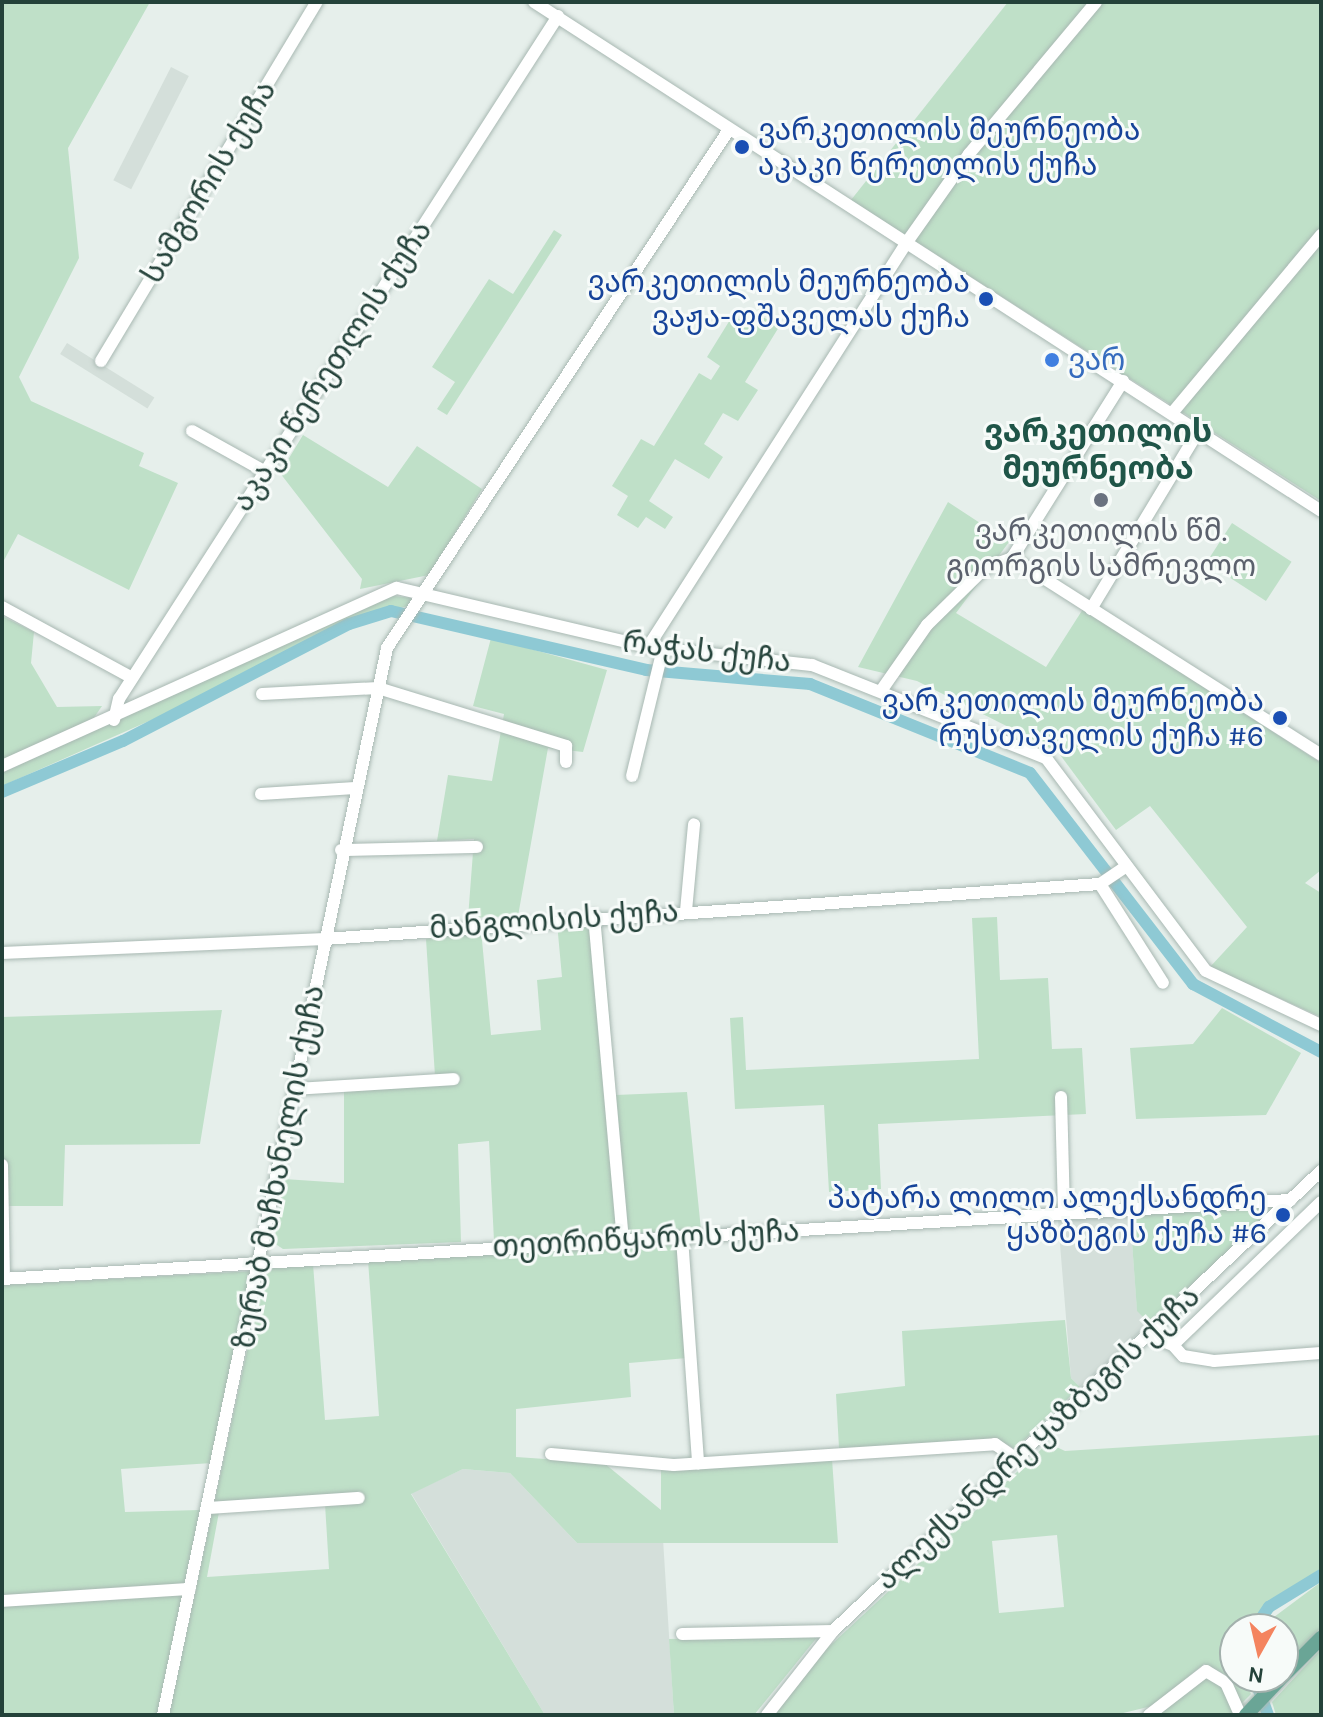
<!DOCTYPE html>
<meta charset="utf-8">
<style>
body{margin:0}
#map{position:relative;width:1323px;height:1717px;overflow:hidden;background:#e6efeb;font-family:Karla,"Noto Sans Georgian",sans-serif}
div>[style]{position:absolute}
.built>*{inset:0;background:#d4dfda;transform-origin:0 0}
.green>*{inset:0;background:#bfe0c8;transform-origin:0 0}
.canal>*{height:12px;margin:-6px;padding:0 6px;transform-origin:6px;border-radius:6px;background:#8ec9d4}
.roads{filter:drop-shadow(0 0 2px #a8b8b2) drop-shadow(0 0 2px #a8b8b2)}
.minor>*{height:12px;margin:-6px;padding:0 6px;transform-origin:6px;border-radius:6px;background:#fff}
.major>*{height:14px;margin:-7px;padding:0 7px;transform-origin:7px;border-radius:7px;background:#6aa596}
.dots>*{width:22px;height:22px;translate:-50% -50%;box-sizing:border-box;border:4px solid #f7fbf9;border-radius:50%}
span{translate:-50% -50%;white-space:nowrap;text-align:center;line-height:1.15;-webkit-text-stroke:6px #f7fbf9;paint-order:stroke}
.transit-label{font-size:30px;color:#164399}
.left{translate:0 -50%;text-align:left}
.right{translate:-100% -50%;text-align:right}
.street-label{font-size:30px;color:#24423a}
.shop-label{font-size:30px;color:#366cbe}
.worship-label{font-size:30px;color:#5b616d}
.neighbourhood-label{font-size:32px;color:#1f5548;font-weight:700}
.frame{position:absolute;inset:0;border:4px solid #24423a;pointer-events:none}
.north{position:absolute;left:1219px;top:1613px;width:80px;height:80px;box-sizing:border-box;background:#f7fbf9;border:2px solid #a3b1ad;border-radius:50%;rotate:188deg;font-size:22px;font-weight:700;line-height:32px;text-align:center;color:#24423a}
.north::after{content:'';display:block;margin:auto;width:28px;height:36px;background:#f4845f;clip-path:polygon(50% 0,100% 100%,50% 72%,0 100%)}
</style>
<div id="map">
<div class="built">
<div style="left:171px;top:67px;width:20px;height:127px;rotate:27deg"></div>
<div style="left:67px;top:343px;width:103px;height:13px;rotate:32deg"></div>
<div style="clip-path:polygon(1130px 1214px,1137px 1310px,1149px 1323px,1080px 1387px,1071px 1378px,1058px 1220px)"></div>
<div style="clip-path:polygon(463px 1469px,510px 1473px,577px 1543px,663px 1539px,674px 1715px,545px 1715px,411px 1493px)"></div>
</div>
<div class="green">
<div style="clip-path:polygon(2px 2px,150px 2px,68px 148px,79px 258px,19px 377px,31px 401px,144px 453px,139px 466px,178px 483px,129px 590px,18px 534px,2px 564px)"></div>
<div style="clip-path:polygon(1008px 2px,1321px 2px,1321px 501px,851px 200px)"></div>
<div style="clip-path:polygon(554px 230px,562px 235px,447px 415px,437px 409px,455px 382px,432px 367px,489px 279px,513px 294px)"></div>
<div style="clip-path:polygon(733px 315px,754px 329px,763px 317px,779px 327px,745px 382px,758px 390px,738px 421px,723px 413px,704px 444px,723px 457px,709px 479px,675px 459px,649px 501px,673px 517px,665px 529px,646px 517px,638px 528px,617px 515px,628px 496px,612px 486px,641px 439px,654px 446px,699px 373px,711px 380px,720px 366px,707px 357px)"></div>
<div style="clip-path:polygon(303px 435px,388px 487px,417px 446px,482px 489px,429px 575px,360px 589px,362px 579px,280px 473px)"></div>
<div style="clip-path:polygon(948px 502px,1009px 542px,956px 613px,1046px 667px,1083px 609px,1321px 763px,1321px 870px,1305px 883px,1321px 893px,1321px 1017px,1210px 967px,1247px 927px,1150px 806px,1116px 830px,1058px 752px,917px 681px,858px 667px)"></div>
<div style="left:1232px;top:523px;width:71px;height:47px;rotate:33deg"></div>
<div style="clip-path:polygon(386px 595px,412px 598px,408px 606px,340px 624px,183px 706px,2px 786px,2px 773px)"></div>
<div style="clip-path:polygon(2px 616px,34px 632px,31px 663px,57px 707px,102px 706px,91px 722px,2px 761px)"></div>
<div style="clip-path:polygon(491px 638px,607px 670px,583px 752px,548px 748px,518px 916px,468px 918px,474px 839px,437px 841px,448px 775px,492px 781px,504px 714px,473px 706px)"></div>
<div style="clip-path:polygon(997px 917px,1000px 980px,1048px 978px,1052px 1049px,1082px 1048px,1086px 1114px,878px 1124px,881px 1189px,829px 1192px,824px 1105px,735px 1109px,730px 1018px,743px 1017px,746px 1070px,979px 1059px,972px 918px)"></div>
<div style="clip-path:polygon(601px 921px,616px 1095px,687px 1092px,701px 1230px,494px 1241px,489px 1141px,458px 1144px,461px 1242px,283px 1249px,274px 1243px,284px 1179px,344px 1183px,344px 1085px,435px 1076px,426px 939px,481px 930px,491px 1035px,541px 1030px,537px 980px,562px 977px,557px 923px)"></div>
<div style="clip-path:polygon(1222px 1008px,1301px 1053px,1266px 1115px,1136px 1119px,1130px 1048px,1193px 1044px)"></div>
<div style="clip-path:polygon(222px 1010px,200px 1144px,65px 1145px,63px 1206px,2px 1206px,2px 1017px)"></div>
<div style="clip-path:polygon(1260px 1208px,1261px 1221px,1149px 1323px,1137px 1311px,1130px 1214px)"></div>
<div style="clip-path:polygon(evenodd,679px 1244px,687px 1358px,629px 1363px,631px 1397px,516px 1409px,516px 1457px,604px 1463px,661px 1510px,661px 1470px,832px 1459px,838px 1543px,577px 1543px,510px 1473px,463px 1469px,411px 1494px,545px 1715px,169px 1715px,265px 1267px,313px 1264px,325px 1420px,379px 1416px,368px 1260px,679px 1244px,325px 1504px,329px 1569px,207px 1577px,219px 1512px,325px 1504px)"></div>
<div style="clip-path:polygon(254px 1271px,212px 1463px,121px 1469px,125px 1512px,200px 1510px,157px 1715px,2px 1715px,2px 1285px)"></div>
<div style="clip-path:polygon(1065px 1320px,1071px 1378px,1080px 1387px,1015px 1449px,1002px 1442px,839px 1448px,836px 1394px,905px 1386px,902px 1331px)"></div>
<div style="clip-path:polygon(evenodd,1321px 1435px,1321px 1568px,1235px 1629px,1235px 1677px,1244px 1677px,1251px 1694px,1240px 1705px,1230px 1677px,1204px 1664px,1152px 1706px,1115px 1715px,772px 1715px,820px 1655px,1048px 1443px,1065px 1451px,1321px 1435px,1057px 1535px,1064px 1607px,999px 1613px,992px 1541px,1057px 1535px)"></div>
<div style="clip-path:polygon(1321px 1582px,1321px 1628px,1283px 1666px,1283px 1629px,1258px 1629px)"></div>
<div style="clip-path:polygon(819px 1635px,754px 1715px,674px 1715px,669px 1639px)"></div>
<div style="clip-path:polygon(1321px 1649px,1321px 1715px,1276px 1715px,1272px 1702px)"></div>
<div style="clip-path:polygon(1204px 1674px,1223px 1686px,1236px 1715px,1155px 1715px)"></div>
</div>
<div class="canal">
<div style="left:2px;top:792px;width:131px;rotate:-22.9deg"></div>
<div style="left:123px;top:741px;width:254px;rotate:-27.4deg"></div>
<div style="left:349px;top:624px;width:44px;rotate:-17.2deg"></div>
<div style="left:391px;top:611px;width:262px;rotate:13deg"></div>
<div style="left:646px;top:670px;width:165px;rotate:4.9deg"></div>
<div style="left:810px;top:684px;width:237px;rotate:22deg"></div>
<div style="left:1030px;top:773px;width:267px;rotate:52.3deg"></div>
<div style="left:1193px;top:984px;width:145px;rotate:28deg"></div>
<div style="left:1254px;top:1629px;width:27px;rotate:-56deg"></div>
<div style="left:1269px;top:1607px;width:61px;rotate:-31.6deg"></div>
<div style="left:1254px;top:1677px;width:40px;rotate:69.8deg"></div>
</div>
<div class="roads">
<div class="minor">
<div style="left:534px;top:2px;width:937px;rotate:32.89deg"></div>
<div style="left:101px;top:361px;width:419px;rotate:-59deg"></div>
<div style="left:1173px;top:412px;width:231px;rotate:-50.1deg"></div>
<div style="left:192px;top:431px;width:82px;rotate:29.1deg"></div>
<div style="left:1012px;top:558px;width:366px;rotate:32.5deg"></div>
<div style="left:1012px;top:558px;width:209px;rotate:-57.9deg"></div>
<div style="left:2px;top:607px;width:148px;rotate:28.6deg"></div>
<div style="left:1091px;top:609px;width:209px;rotate:-58.9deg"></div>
<div style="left:648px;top:647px;width:481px;rotate:-57.4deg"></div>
<div style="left:907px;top:242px;width:108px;rotate:-54.8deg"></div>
<div style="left:969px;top:154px;width:198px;rotate:-50.1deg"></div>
<div style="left:883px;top:688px;width:77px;rotate:-55.1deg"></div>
<div style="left:927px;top:625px;width:81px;rotate:-44.5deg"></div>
<div style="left:985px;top:568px;width:29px;rotate:-20deg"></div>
<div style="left:262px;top:694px;width:116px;rotate:-3deg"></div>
<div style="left:378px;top:688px;width:197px;rotate:17.1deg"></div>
<div style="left:566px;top:746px;width:16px;rotate:90deg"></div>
<div style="left:114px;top:720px;width:22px;rotate:-77deg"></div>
<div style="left:119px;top:699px;width:812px;rotate:-57.27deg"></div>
<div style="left:2px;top:766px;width:433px;rotate:-24.3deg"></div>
<div style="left:397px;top:588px;width:258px;rotate:13.2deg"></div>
<div style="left:648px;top:647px;width:165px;rotate:6.3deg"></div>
<div style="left:812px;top:665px;width:252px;rotate:21.7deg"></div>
<div style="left:1046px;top:758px;width:266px;rotate:53.1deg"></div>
<div style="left:1206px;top:971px;width:127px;rotate:25.2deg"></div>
<div style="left:632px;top:776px;width:131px;rotate:-76.3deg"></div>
<div style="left:261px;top:794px;width:94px;rotate:-3.7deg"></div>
<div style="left:341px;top:850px;width:136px;rotate:-1.3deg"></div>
<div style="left:1100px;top:884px;width:117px;rotate:57.5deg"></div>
<div style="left:686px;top:911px;width:87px;rotate:-84.7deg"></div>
<div style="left:594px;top:916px;width:327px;rotate:84.9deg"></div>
<div style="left:2px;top:953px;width:323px;rotate:-2.5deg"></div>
<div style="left:325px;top:939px;width:777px;rotate:-4.06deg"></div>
<div style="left:1100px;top:884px;width:32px;rotate:-34deg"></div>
<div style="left:295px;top:1089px;width:159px;rotate:-3.6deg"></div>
<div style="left:1061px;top:1097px;width:116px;rotate:88.5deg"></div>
<div style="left:2px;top:1165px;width:114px;rotate:89deg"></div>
<div style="left:682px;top:1238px;width:226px;rotate:85.9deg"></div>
<div style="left:2px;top:1279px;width:1291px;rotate:-3.51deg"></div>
<div style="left:1147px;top:1335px;width:28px;rotate:21deg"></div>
<div style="left:1173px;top:1345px;width:206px;rotate:-44deg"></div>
<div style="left:1173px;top:1345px;width:15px;rotate:48deg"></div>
<div style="left:1183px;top:1356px;width:31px;rotate:9deg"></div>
<div style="left:1214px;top:1361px;width:107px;rotate:-4.3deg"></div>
<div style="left:551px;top:1454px;width:123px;rotate:5.1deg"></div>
<div style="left:674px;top:1465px;width:322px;rotate:-3.7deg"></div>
<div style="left:995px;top:1444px;width:24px;rotate:35deg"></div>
<div style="left:207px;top:1508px;width:152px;rotate:-3.8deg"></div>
<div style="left:2px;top:1601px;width:188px;rotate:-3.7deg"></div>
<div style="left:682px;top:1634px;width:151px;rotate:-1.1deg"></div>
<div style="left:163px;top:1715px;width:1090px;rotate:-78.14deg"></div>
<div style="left:387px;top:648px;width:619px;rotate:-56.59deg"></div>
<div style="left:767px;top:1715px;width:107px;rotate:-51.8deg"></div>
<div style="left:833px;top:1631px;width:671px;rotate:-43.31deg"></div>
<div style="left:1149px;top:1715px;width:72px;rotate:-37.7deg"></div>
<div style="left:1206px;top:1671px;width:23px;rotate:31deg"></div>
<div style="left:1226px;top:1683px;width:35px;rotate:66deg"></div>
</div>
<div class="major">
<div style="left:1283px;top:1676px;width:54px;rotate:-45deg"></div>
<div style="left:1246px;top:1715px;width:52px;rotate:-46.5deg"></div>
</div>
</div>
<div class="dots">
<div style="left:742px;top:147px;background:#1a4fb4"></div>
<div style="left:986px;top:299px;background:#1a4fb4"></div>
<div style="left:1052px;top:360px;background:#3f7fe0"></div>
<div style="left:1101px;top:500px;background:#6b7280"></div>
<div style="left:1280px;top:718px;background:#1a4fb4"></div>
<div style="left:1283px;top:1215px;background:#1a4fb4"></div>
</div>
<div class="transit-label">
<span class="left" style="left:758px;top:147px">ვარკეთილის მეურნეობა<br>აკაკი წერეთლის ქუჩა</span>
<span class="right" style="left:970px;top:299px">ვარკეთილის მეურნეობა<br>ვაჟა-ფშაველას ქუჩა</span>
<span class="right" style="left:1264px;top:718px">ვარკეთილის მეურნეობა<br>რუსთაველის ქუჩა #6</span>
<span class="right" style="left:1267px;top:1215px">პატარა ლილო ალექსანდრე<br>ყაზბეგის ქუჩა #6</span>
</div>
<div class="street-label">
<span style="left:209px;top:182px;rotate:-59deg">სამგორის ქუჩა</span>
<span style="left:332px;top:366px;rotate:-57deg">აკაკი წერეთლის ქუჩა</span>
<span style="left:707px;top:652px;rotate:7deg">რაჭას ქუჩა</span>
<span style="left:554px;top:920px;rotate:-4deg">მანგლისის ქუჩა</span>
<span style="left:279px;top:1167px;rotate:-79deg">ზურაბ მაჩხანელის ქუჩა</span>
<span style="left:646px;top:1239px;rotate:-3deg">თეთრიწყაროს ქუჩა</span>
<span style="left:1038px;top:1438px;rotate:-43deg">ალექსანდრე ყაზბეგის ქუჩა</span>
</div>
<div class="shop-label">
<span class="left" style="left:1068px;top:360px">ვარ</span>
</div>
<div class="worship-label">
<span style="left:1101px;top:548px">ვარკეთილის წმ.<br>გიორგის სამრევლო</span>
</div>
<div class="neighbourhood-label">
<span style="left:1098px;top:451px">ვარკეთილის<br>მეურნეობა</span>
</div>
<div class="frame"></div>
<div class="north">N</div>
</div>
